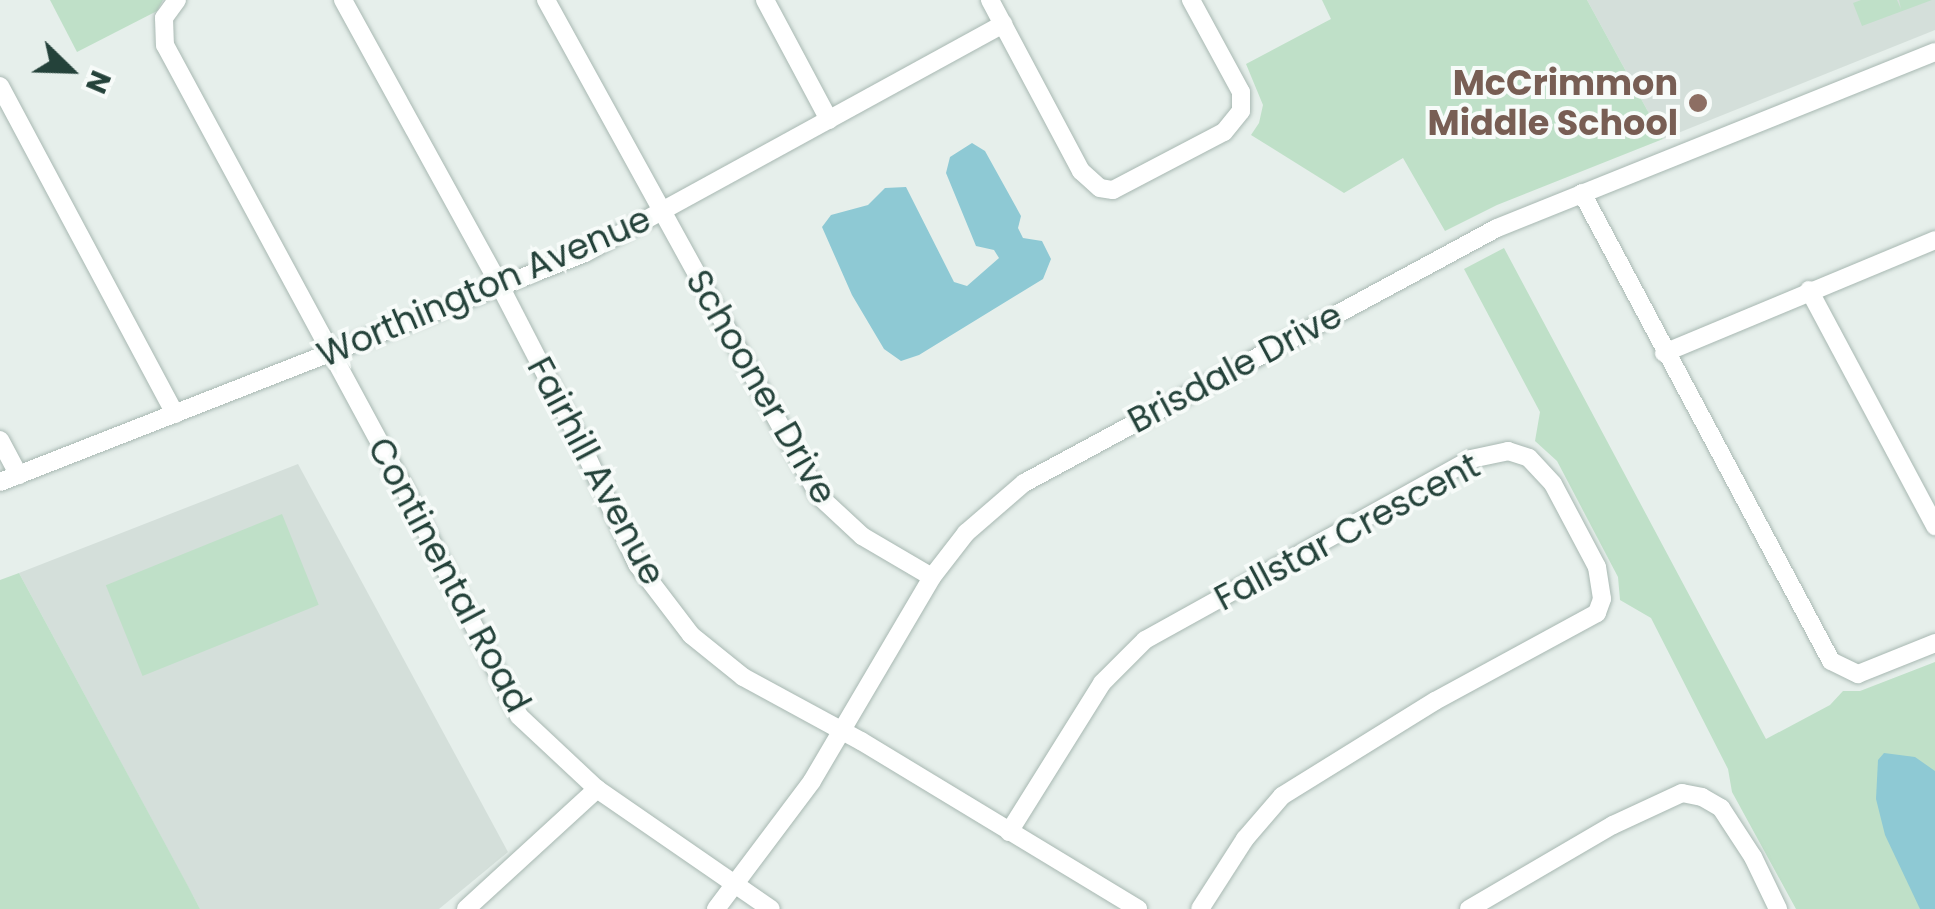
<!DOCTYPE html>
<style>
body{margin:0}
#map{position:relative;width:1935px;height:909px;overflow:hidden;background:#e6efeb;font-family:Poppins,sans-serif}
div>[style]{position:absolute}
.built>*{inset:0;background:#d4dfda}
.green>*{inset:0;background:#bfe0c8;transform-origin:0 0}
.water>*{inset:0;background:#8ec9d4}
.roads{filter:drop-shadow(0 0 2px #a8b8b2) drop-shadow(0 0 2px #a8b8b2)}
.minor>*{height:18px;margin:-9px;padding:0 9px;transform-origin:9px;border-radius:9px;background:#fff}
.dots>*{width:28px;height:28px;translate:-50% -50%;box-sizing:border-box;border:5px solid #f7fbf9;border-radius:50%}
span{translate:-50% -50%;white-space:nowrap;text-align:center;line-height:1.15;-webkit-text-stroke:8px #f7fbf9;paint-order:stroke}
.education-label{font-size:35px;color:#785e54;font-weight:700}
.right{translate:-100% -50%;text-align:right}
.street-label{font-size:35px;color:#24423a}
.north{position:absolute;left:20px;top:20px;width:100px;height:100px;-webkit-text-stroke:8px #f7fbf9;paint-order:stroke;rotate:113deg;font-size:28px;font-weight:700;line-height:40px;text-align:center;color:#24423a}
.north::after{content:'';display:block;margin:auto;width:35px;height:45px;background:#24423a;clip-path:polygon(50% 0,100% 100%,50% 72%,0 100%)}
</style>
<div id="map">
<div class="built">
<div style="clip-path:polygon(1587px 0,1935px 0,1935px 30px,1663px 139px)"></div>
<div style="clip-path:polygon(298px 464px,508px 852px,439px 909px,200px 909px,19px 573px)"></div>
</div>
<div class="green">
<div style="clip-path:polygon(50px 0,163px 0,157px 11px,77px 52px)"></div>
<div style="clip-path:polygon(1322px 0,1587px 0,1663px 139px,1497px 205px,1445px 231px,1403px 158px,1344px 193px,1251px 135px,1259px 123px,1263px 105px,1246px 64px,1331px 19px)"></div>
<div style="clip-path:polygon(1861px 0,1897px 0,1901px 9px,1899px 0,1932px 0,1862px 26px,1853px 3px)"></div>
<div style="clip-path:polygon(1504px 248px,1766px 739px,1830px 705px,1843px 691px,1860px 691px,1935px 662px,1935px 909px,1796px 909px,1732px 792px,1728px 769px,1651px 618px,1620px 600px,1618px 577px,1557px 461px,1535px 441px,1540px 412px,1464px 269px)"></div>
<div style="left:282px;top:514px;width:98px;height:190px;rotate:68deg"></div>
<div style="clip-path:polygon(19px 573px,188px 886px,200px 909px,0 909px,0 580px)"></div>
</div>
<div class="water">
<div style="clip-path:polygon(972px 143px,985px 151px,1021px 216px,1018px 228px,1023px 238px,1042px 241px,1051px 259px,1043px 279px,919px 355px,901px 361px,884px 349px,852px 295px,822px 227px,831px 215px,868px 205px,885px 188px,906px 187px,954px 282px,967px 286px,999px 258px,994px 250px,976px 246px,946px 173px,950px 157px)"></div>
<div style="clip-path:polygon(1884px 753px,1915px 757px,1935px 771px,1935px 909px,1920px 909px,1885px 835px,1876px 799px,1878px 760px)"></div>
</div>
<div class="roads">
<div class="minor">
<div style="left:177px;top:0;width:22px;rotate:126deg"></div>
<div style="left:164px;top:18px;width:27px;rotate:88deg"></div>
<div style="left:165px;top:45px;width:511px;rotate:61.63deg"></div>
<div style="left:408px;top:495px;width:247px;rotate:63.3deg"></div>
<div style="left:519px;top:716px;width:107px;rotate:43.1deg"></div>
<div style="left:597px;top:789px;width:211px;rotate:34.6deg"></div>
<div style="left:343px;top:0;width:326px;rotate:61.2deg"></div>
<div style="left:500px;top:286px;width:165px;rotate:62.7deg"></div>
<div style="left:576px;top:433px;width:145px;rotate:65deg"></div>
<div style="left:637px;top:564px;width:89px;rotate:52.7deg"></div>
<div style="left:691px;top:635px;width:67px;rotate:38.9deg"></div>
<div style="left:743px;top:677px;width:134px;rotate:28.5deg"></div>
<div style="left:861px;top:741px;width:324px;rotate:31.2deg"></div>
<div style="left:546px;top:0;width:566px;rotate:61.17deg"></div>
<div style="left:819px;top:496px;width:59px;rotate:42.9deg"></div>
<div style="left:862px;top:536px;width:81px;rotate:30.4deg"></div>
<div style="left:765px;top:0;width:136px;rotate:61.9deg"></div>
<div style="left:990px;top:0;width:194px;rotate:62deg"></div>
<div style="left:1081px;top:171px;width:25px;rotate:42deg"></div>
<div style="left:1100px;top:188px;width:13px;rotate:9deg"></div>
<div style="left:1113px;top:190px;width:125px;rotate:-27.6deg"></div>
<div style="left:1224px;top:132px;width:27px;rotate:-51deg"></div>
<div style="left:1241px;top:111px;width:19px;rotate:-90deg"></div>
<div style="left:1241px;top:92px;width:105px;rotate:-118.5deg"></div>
<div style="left:0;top:86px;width:372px;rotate:61.9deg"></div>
<div style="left:1582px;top:193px;width:530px;rotate:61.98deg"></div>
<div style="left:1831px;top:661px;width:30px;rotate:26deg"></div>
<div style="left:1858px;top:674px;width:83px;rotate:-21.9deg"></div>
<div style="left:1809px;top:290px;width:268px;rotate:61.9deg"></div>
<div style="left:1664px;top:353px;width:294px;rotate:-22.6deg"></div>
<div style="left:0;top:440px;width:40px;rotate:62deg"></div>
<div style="left:0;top:482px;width:628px;rotate:-21.38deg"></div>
<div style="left:585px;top:253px;width:477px;rotate:-28.7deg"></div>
<div style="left:1009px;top:832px;width:176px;rotate:-58deg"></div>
<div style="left:1102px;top:683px;width:61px;rotate:-45deg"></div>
<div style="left:1145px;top:640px;width:373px;rotate:-29deg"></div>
<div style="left:1471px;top:459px;width:38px;rotate:-12deg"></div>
<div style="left:1508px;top:451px;width:22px;rotate:18deg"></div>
<div style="left:1529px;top:458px;width:35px;rotate:47deg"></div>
<div style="left:1553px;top:484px;width:94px;rotate:62.1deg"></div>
<div style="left:1597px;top:567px;width:32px;rotate:81deg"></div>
<div style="left:1602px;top:599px;width:15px;rotate:110deg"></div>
<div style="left:1597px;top:613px;width:184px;rotate:151.5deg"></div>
<div style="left:1435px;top:701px;width:180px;rotate:148.2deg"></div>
<div style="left:1282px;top:796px;width:57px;rotate:130.7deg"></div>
<div style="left:1245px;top:839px;width:83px;rotate:122.7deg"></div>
<div style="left:466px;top:909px;width:178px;rotate:-42.5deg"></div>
<div style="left:716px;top:909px;width:160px;rotate:-53.1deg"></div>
<div style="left:812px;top:781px;width:237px;rotate:-59.5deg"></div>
<div style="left:932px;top:577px;width:56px;rotate:-52.3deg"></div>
<div style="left:966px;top:533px;width:77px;rotate:-40.8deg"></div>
<div style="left:1024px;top:483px;width:537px;rotate:-28.33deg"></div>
<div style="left:1497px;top:228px;width:472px;rotate:-21.9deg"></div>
<div style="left:1469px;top:909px;width:167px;rotate:-30.3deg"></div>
<div style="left:1613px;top:825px;width:76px;rotate:-24.9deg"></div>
<div style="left:1682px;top:793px;width:20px;rotate:11deg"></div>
<div style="left:1702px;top:797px;width:22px;rotate:30deg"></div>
<div style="left:1721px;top:808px;width:59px;rotate:56.9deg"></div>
<div style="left:1753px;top:857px;width:58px;rotate:64.3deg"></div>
</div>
</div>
<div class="dots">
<div style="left:1698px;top:103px;background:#8d6e63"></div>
</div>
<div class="education-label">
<span class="right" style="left:1678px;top:103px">McCrimmon<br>Middle School</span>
</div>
<div class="street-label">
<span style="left:484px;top:287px;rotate:-23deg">Worthington Avenue</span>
<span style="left:1235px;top:368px;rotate:-28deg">Brisdale Drive</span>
<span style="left:761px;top:387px;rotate:60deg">Schooner Drive</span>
<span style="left:596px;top:471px;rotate:62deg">Fairhill Avenue</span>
<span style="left:1347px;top:532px;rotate:-28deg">Fallstar Crescent</span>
<span style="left:449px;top:575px;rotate:62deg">Continental Road</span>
</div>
<div class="north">N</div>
</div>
